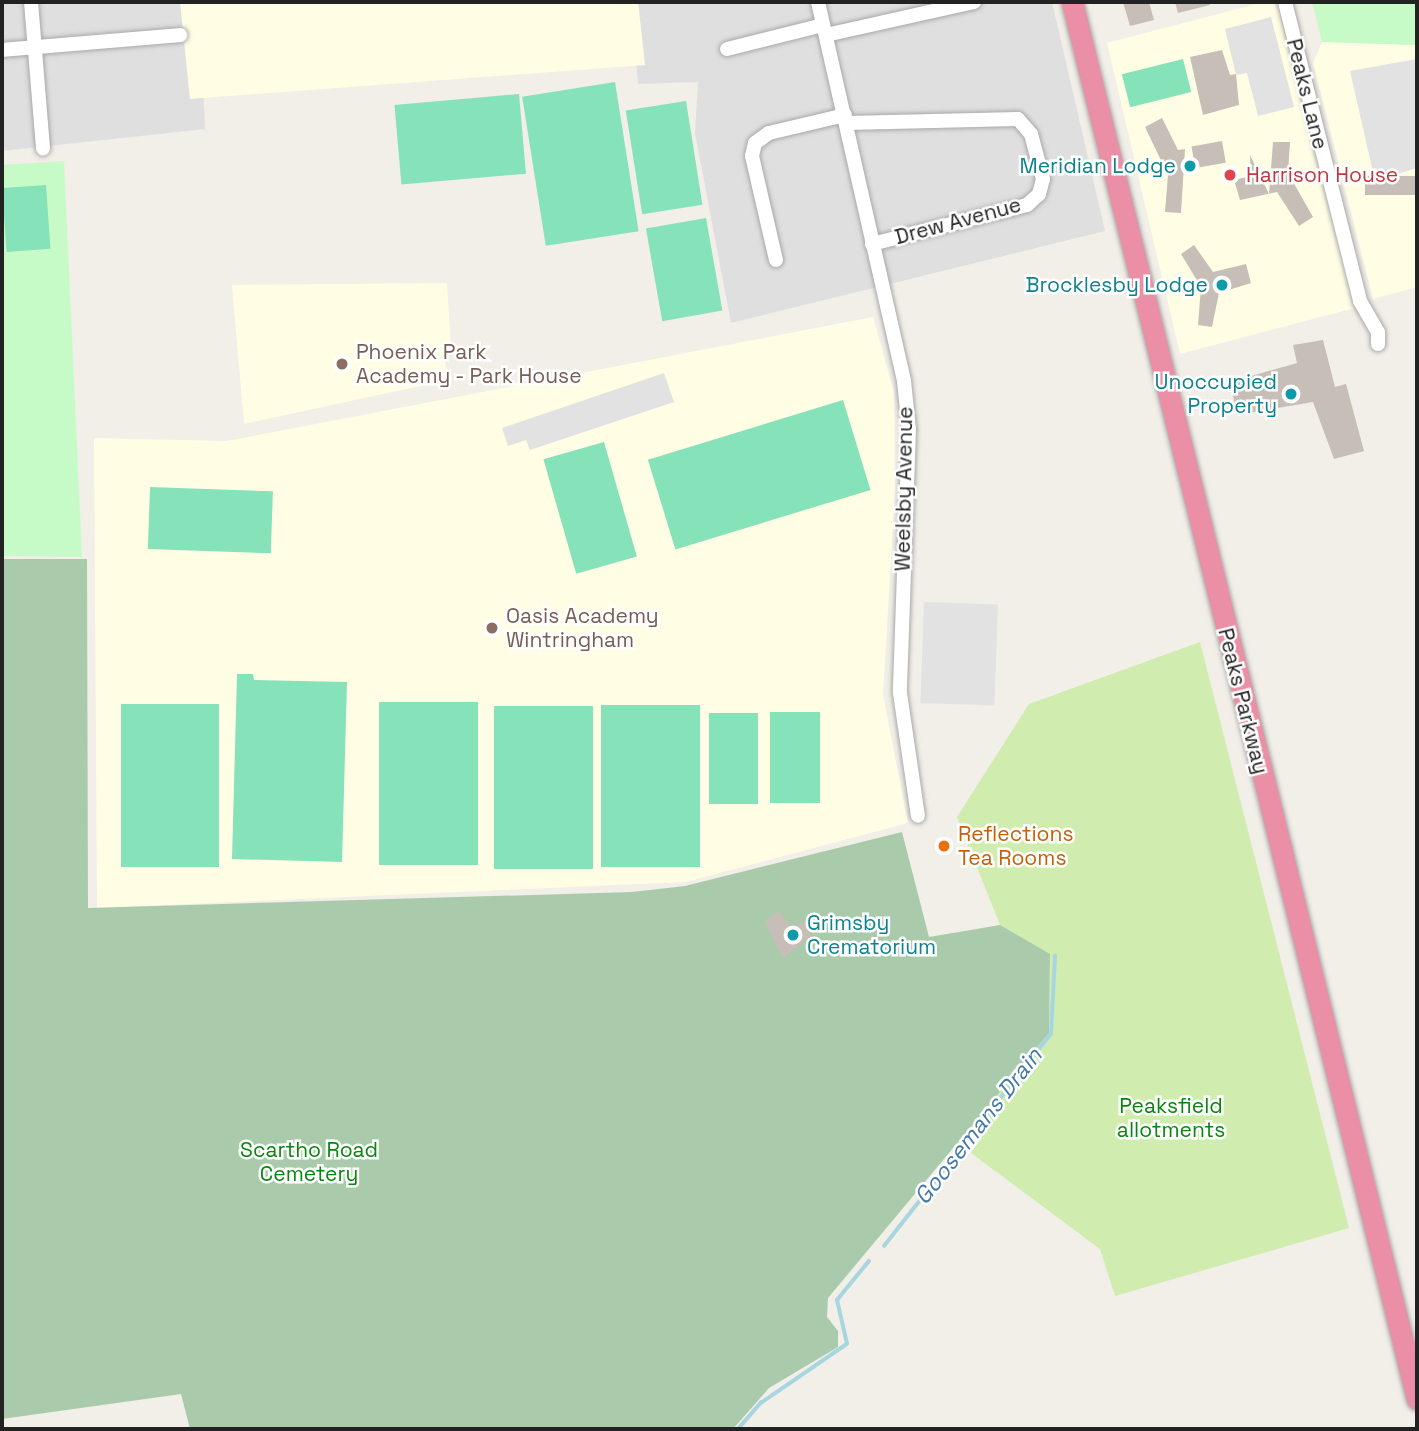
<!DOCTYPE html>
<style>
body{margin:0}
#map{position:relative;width:1419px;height:1431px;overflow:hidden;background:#f2eee8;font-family:"Space Grotesk",sans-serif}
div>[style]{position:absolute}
.residential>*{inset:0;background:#e0dfdf}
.education>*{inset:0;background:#fffee4}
.grass>*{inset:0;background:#d0ecae}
.cemetery>*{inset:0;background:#a9cbac}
.park>*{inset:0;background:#c6fbc8}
.pitch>*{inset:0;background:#85e2b9;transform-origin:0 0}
.parking>*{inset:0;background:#e2e2e2;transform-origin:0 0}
.stream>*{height:3.5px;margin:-1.75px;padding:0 1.75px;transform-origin:1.75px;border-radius:1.75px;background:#a8d6e0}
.building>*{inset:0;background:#c7beb7;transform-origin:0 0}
.roads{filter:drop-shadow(0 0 2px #a9a9a9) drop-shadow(0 0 2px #a9a9a9)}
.minor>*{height:14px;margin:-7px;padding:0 7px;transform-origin:7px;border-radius:7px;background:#fff}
.highway>*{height:21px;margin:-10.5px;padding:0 10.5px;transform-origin:10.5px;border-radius:10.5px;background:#ea8fa5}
.dots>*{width:19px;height:19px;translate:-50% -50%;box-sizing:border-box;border:4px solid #fff;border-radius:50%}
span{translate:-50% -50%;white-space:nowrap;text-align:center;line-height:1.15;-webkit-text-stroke:5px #fff;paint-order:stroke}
.street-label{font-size:21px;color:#222}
.culture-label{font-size:21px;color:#0d838f}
.right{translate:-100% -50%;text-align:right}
.left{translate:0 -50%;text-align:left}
.health-label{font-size:21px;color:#be3a42}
.education-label{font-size:21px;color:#785e54}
.food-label{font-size:21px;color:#c56008}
.park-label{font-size:21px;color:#09860d}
.water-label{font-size:23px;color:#4479a5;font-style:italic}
.frame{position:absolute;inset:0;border:4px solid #222;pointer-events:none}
</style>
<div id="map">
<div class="residential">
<div style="clip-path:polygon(2px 2px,199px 2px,205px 129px,2px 151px)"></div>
<div style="clip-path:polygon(631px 2px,1052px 2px,1105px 231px,731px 323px,695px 133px,698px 82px,638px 84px)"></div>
</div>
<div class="education">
<div style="clip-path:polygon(180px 2px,638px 2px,645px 65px,190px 99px)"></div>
<div style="clip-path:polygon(1264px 2px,1277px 2px,1355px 308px,1180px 354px,1107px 43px)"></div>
<div style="clip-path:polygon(1322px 42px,1417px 45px,1417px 287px,1373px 299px,1313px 63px)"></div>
<div style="clip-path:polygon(447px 283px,451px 347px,443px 349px,448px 380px,244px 424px,232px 285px)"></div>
<div style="clip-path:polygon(873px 317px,894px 392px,895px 490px,883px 695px,908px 823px,686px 882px,97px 908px,94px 438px,227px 441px)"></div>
</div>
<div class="grass">
<div style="clip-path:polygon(1200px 642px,1349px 1228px,1115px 1296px,1100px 1249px,955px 1141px,1049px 1033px,1050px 955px,1000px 925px,957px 817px,1029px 704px)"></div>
</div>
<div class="cemetery">
<div style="clip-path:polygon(2px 559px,87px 559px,88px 908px,632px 892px,685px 886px,902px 832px,929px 937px,1000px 925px,1050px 954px,1049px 1033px,828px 1298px,827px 1317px,838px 1331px,838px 1347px,769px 1388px,733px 1429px,190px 1429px,181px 1394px,2px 1419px)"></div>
</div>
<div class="park">
<div style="clip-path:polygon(1312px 2px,1417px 2px,1417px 45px,1322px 42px)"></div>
<div style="clip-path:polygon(64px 161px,82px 557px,2px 556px,2px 165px)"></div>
</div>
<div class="pitch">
<div style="left:1183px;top:59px;width:34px;height:63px;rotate:76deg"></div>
<div style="left:615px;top:82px;width:151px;height:94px;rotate:81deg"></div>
<div style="left:519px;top:94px;width:80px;height:125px;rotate:85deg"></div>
<div style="left:686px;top:101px;width:105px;height:61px;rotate:81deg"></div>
<div style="left:46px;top:185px;width:64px;height:44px;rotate:86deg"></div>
<div style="left:706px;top:218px;width:94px;height:61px;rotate:80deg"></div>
<div style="left:843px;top:400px;width:94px;height:204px;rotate:73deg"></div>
<div style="left:604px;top:442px;width:119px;height:63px;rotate:74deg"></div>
<div style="left:150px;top:487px;width:123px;height:62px;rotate:2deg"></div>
<div style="clip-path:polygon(237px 674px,253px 674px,254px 680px,347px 682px,342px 862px,232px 859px)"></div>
<div style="left:379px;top:702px;width:99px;height:163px"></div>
<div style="left:121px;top:704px;width:98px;height:163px"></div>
<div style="left:601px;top:705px;width:99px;height:162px"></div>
<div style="left:494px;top:706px;width:99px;height:163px"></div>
<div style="left:820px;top:712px;width:91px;height:50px;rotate:90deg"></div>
<div style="left:709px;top:713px;width:49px;height:91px"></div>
</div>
<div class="parking">
<div style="clip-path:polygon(1271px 17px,1294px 107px,1258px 116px,1247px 73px,1236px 75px,1225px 29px)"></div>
<div style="clip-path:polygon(1417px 59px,1417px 168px,1375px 181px,1350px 71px)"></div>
<div style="clip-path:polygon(664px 373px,674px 402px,530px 450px,526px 440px,508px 446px,502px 428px)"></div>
<div style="left:924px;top:602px;width:74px;height:101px;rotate:2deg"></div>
</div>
<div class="stream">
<div style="left:884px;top:1246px;width:270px;rotate:-51.8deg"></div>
<div style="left:1051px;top:1034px;width:78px;rotate:-87.1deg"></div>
<div style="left:738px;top:1429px;width:35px;rotate:-49deg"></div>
<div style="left:761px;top:1403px;width:104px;rotate:-34.5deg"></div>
<div style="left:847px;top:1344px;width:45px;rotate:-102.8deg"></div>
<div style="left:837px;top:1300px;width:50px;rotate:-50.6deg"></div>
</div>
<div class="building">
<div style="clip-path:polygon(1123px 2px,1149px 2px,1154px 20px,1130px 26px)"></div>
<div style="clip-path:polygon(1175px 2px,1210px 2px,1210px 5px,1178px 13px)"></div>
<div style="clip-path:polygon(1222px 50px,1230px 75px,1236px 74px,1239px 105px,1203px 115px,1190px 57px)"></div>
<div style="clip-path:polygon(1162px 118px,1178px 150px,1185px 149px,1181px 213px,1165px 212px,1168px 175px,1145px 127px)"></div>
<div style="left:1222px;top:141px;width:22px;height:31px;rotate:80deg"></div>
<div style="clip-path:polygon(1273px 142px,1290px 142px,1288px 173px,1313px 217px,1299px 226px,1277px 192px,1245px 199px,1240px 200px,1234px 180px,1251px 176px,1250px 155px,1269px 194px)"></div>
<div style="left:1417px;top:176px;width:19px;height:52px;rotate:90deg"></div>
<div style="clip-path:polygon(1194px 245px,1213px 272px,1246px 264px,1251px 283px,1219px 293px,1212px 327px,1198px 325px,1201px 287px,1181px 254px)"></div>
<div style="clip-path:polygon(1323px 340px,1335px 387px,1346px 384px,1364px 451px,1334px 459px,1313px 402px,1237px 415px,1230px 382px,1297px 363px,1293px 345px)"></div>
<div style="clip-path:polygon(778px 911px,793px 929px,808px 918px,817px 931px,783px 958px,765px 922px)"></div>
</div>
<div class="roads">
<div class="minor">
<div style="left:31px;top:2px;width:147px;rotate:85.3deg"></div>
<div style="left:818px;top:2px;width:389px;rotate:77.2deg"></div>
<div style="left:904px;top:381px;width:48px;rotate:84.1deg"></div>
<div style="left:909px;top:429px;width:264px;rotate:92deg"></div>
<div style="left:900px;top:693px;width:124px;rotate:81.7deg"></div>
<div style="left:1285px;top:2px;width:308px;rotate:75.9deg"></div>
<div style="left:1360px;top:301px;width:36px;rotate:60deg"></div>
<div style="left:1378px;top:332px;width:12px;rotate:90deg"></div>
<div style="left:826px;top:35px;width:152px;rotate:-12.6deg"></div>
<div style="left:727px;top:49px;width:99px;rotate:-14deg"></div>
<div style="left:2px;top:50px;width:179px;rotate:-4.8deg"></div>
<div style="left:847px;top:123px;width:171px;rotate:-1.3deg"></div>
<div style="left:1018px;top:119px;width:20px;rotate:49deg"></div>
<div style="left:1031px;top:134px;width:47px;rotate:75.1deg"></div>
<div style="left:1043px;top:179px;width:16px;rotate:105deg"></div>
<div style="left:1039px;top:194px;width:16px;rotate:137deg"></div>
<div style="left:1027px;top:205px;width:160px;rotate:165.9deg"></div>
<div style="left:776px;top:260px;width:107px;rotate:-103deg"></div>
<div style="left:752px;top:156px;width:13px;rotate:-77deg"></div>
<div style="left:755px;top:143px;width:17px;rotate:-36deg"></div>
<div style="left:769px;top:133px;width:78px;rotate:-13.3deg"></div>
</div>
<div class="highway">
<div style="left:1072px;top:2px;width:1439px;rotate:76.13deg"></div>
</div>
</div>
<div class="dots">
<div style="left:1190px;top:166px;background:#0f9aa8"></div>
<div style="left:1230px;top:175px;background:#e0444e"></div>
<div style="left:1222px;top:285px;background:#0f9aa8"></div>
<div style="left:342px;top:364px;background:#8d6e63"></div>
<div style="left:1291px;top:394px;background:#0f9aa8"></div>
<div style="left:492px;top:628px;background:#8d6e63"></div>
<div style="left:944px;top:846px;background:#e8710a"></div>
<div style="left:793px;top:935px;background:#0f9aa8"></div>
</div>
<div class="street-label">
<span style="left:1307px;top:94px;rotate:76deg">Peaks Lane</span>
<span style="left:958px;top:221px;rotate:-15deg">Drew Avenue</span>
<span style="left:904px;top:489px;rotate:-89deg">Weelsby Avenue</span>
<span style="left:1243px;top:701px;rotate:76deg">Peaks Parkway</span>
</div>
<div class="culture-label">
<span class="right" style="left:1176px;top:166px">Meridian Lodge</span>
<span class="right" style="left:1208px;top:285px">Brocklesby Lodge</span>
<span class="right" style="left:1277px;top:394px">Unoccupied<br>Property</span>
<span class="left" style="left:807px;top:935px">Grimsby<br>Crematorium</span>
</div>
<div class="health-label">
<span class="left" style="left:1246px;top:175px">Harrison House</span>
</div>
<div class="education-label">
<span class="left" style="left:356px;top:364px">Phoenix Park<br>Academy - Park House</span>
<span class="left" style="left:506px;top:628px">Oasis Academy<br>Wintringham</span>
</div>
<div class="food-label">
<span class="left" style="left:958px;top:846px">Reflections<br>Tea Rooms</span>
</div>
<div class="park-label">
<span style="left:1171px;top:1118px">Peaksfield<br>allotments</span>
<span style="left:309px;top:1162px">Scartho Road<br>Cemetery</span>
</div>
<div class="water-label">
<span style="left:978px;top:1126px;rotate:-52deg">Goosemans Drain</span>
</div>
<div class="frame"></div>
</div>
